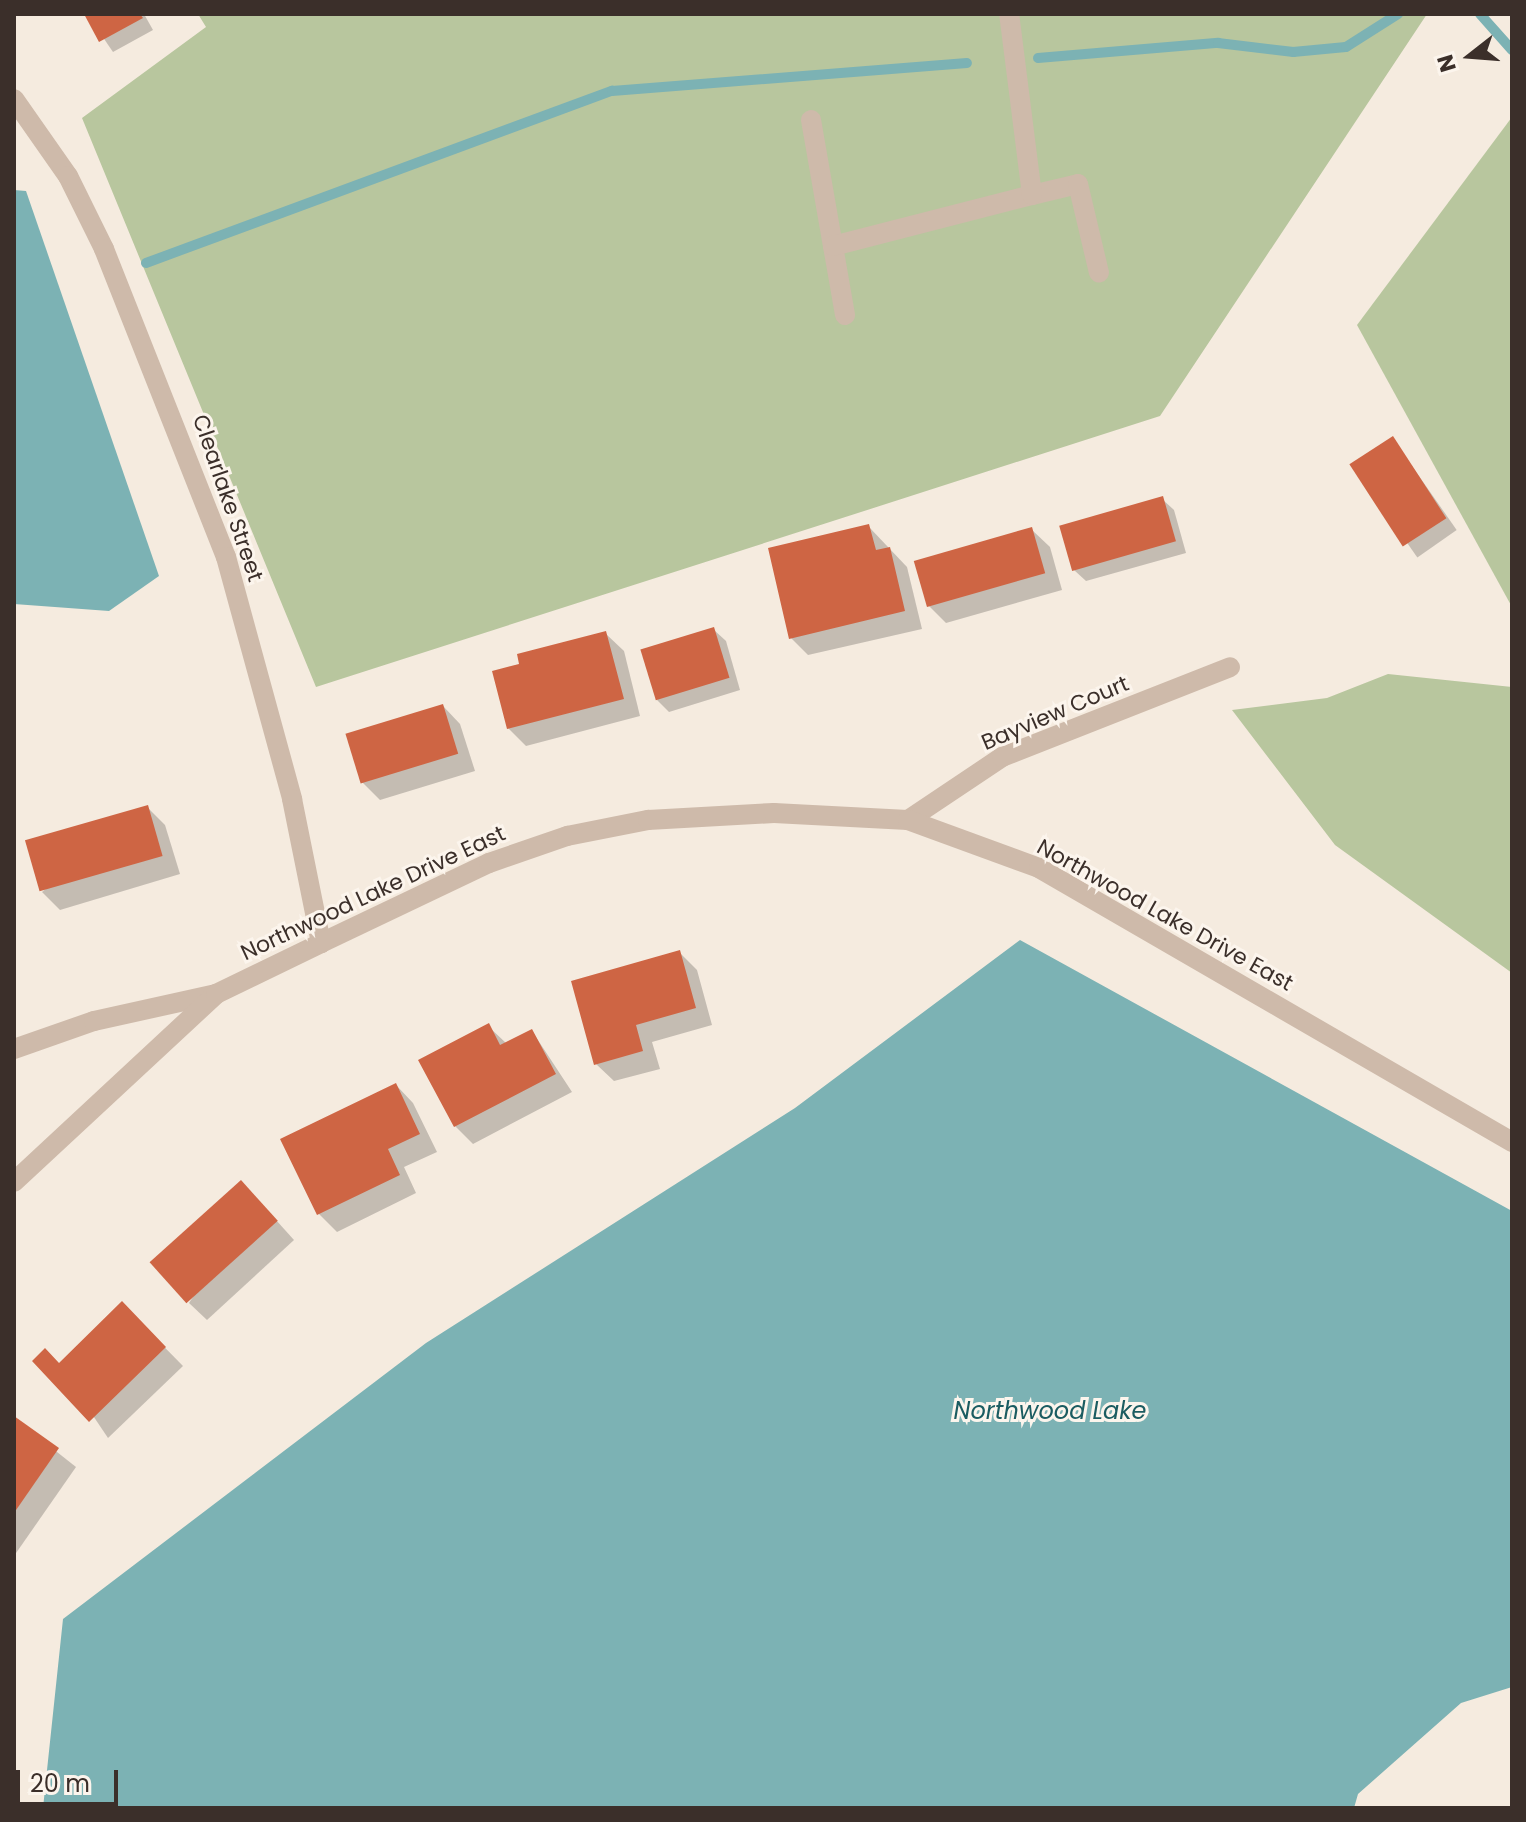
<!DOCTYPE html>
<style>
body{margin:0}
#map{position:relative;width:1526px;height:1822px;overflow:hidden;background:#f5ebdf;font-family:Poppins,sans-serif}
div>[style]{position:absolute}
.green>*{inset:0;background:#b8c69e}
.water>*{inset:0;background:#7cb2b4}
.shadow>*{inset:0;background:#0003;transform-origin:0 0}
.stream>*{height:10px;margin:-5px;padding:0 5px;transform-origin:5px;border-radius:5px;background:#7cb2b4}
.building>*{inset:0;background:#ce6544;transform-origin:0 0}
.minor>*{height:20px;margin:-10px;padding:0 10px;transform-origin:10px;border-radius:10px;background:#cebaaa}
span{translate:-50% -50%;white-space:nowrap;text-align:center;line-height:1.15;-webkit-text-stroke:6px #fcf5ed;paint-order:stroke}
.street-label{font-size:22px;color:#3b2f2a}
.water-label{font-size:24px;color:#1b5c61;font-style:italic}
.frame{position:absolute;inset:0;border:16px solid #3b2f2a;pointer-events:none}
.north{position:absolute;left:1430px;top:16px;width:80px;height:80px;-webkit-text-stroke:6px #fcf5ed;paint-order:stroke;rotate:253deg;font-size:22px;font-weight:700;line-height:32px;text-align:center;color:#3b2f2a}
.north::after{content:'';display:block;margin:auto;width:28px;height:36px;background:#3b2f2a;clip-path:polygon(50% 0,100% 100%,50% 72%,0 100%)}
.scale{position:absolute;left:16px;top:1770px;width:102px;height:36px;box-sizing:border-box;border:4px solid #3b2f2a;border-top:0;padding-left:10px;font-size:24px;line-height:28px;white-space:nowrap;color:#3b2f2a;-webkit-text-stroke:6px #fcf5ed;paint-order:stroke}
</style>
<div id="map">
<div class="green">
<div style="clip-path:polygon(198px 14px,1427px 14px,1160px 416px,316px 687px,82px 118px,206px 27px)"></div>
<div style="clip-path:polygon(1512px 117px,1512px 607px,1357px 325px)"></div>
<div style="clip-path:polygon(1388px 674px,1512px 687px,1512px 973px,1335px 845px,1232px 710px,1327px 698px)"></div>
</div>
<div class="water">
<div style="clip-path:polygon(14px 190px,26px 191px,159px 576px,109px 611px,14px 604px)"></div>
<div style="clip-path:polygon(1020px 940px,1512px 1211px,1512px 1687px,1461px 1703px,1358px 1794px,1354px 1808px,43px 1808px,63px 1619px,426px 1343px,795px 1108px)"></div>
</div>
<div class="shadow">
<div style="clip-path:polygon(87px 14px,144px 14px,153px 30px,113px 52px)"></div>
<div style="left:1393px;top:439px;width:111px;height:48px;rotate:55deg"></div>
<div style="clip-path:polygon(1162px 499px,1174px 510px,1186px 553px,1086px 581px,1074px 570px)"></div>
<div style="clip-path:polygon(869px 527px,907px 567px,922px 629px,808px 655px,791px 638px)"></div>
<div style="clip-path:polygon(1032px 530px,1050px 547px,1062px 590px,946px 623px,928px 605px)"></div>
<div style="clip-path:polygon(714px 630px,726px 641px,740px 690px,669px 712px,657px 700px)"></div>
<div style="clip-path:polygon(606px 634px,624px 651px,640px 716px,526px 746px,508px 728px,521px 665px)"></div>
<div style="clip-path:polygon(443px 706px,460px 724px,475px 771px,380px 800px,362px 782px)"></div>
<div style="clip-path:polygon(147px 807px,165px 825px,180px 874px,60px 910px,42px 892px)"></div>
<div style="clip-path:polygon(679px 952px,697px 970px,712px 1025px,652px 1042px,660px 1069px,614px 1081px,596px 1064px)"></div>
<div style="clip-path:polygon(488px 1026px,507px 1044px,532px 1031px,572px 1092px,473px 1144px,455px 1126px)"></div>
<div style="clip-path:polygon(396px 1085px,413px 1103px,437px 1152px,404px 1167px,416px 1193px,337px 1232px,319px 1214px,283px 1140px)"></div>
<div style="clip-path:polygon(258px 1200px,294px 1240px,207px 1320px,189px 1303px)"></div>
<div style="clip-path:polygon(122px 1304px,183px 1366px,108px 1438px,59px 1365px)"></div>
<div style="clip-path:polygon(14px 1418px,76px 1467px,14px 1556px)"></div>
</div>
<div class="stream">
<div style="left:1480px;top:14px;width:48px;rotate:48.4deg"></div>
<div style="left:1038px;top:58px;width:181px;rotate:-4.8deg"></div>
<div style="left:1218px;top:43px;width:76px;rotate:6.8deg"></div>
<div style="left:1293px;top:52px;width:53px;rotate:-5.4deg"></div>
<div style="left:1346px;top:47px;width:62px;rotate:-32.4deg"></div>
<div style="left:146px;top:263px;width:497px;rotate:-20.3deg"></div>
<div style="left:612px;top:91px;width:356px;rotate:-4.5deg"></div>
</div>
<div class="building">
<div style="clip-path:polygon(84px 14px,140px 14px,143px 18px,99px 42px)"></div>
<div style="left:1393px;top:436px;width:98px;height:52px;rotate:57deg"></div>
<div style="left:1163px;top:496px;width:47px;height:108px;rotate:74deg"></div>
<div style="clip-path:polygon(869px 524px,876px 550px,890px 547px,905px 611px,789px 639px,768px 548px)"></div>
<div style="left:1032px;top:527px;width:48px;height:123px;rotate:74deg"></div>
<div style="left:714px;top:627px;width:53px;height:77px;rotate:73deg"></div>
<div style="clip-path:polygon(606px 631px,624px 699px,507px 729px,492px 671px,519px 664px,517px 654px)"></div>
<div style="left:443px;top:704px;width:52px;height:102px;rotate:73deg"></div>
<div style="left:148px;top:805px;width:53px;height:128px;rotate:74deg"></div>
<div style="clip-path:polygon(680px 950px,696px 1008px,636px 1025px,643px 1051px,594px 1065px,571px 981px)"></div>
<div style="clip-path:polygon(489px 1023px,500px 1045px,532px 1029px,556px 1074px,454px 1127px,418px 1060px)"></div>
<div style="clip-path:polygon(396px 1083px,420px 1134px,388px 1149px,400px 1175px,317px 1215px,280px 1139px)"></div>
<div style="left:241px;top:1180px;width:55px;height:123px;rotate:48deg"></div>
<div style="clip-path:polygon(122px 1301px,166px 1347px,89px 1422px,32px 1361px,45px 1348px,59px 1363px)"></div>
<div style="clip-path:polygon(14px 1416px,59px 1448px,14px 1513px)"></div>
</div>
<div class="minor">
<div style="left:14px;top:99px;width:94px;rotate:55deg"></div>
<div style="left:68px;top:176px;width:81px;rotate:63.7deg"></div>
<div style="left:104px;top:249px;width:331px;rotate:68.4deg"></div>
<div style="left:226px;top:557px;width:251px;rotate:74.7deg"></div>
<div style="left:292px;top:799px;width:147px;rotate:78.6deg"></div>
<div style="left:811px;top:120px;width:198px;rotate:80.1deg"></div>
<div style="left:1032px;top:195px;width:47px;rotate:-13.4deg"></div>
<div style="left:1078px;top:184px;width:91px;rotate:76.7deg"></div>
<div style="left:833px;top:246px;width:205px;rotate:-14.4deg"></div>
<div style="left:1032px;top:195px;width:182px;rotate:-97.2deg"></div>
<div style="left:908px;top:820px;width:113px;rotate:-33.8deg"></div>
<div style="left:1002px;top:757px;width:245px;rotate:-21.5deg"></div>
<div style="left:14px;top:1049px;width:85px;rotate:-19.3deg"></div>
<div style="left:94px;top:1021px;width:125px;rotate:-12.5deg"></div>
<div style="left:14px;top:1182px;width:276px;rotate:-42.9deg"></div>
<div style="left:216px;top:994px;width:117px;rotate:-25.9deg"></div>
<div style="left:321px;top:943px;width:186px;rotate:-25.5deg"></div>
<div style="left:489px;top:863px;width:83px;rotate:-19.1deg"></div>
<div style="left:567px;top:836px;width:83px;rotate:-11.2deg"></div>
<div style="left:648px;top:820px;width:126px;rotate:-3.2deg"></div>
<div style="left:774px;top:813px;width:134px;rotate:3deg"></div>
<div style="left:908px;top:820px;width:140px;rotate:20.1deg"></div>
<div style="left:1039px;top:868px;width:547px;rotate:30.08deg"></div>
</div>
<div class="street-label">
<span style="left:228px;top:498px;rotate:71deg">Clearlake Street</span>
<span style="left:1055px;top:713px;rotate:-23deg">Bayview Court</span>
<span style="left:373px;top:893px;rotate:-25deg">Northwood Lake Drive East</span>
<span style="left:1165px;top:915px;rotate:29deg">Northwood Lake Drive East</span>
</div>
<div class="water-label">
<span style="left:1050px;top:1411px">Northwood Lake</span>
</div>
<div class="frame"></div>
<div class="north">N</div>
<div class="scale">20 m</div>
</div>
